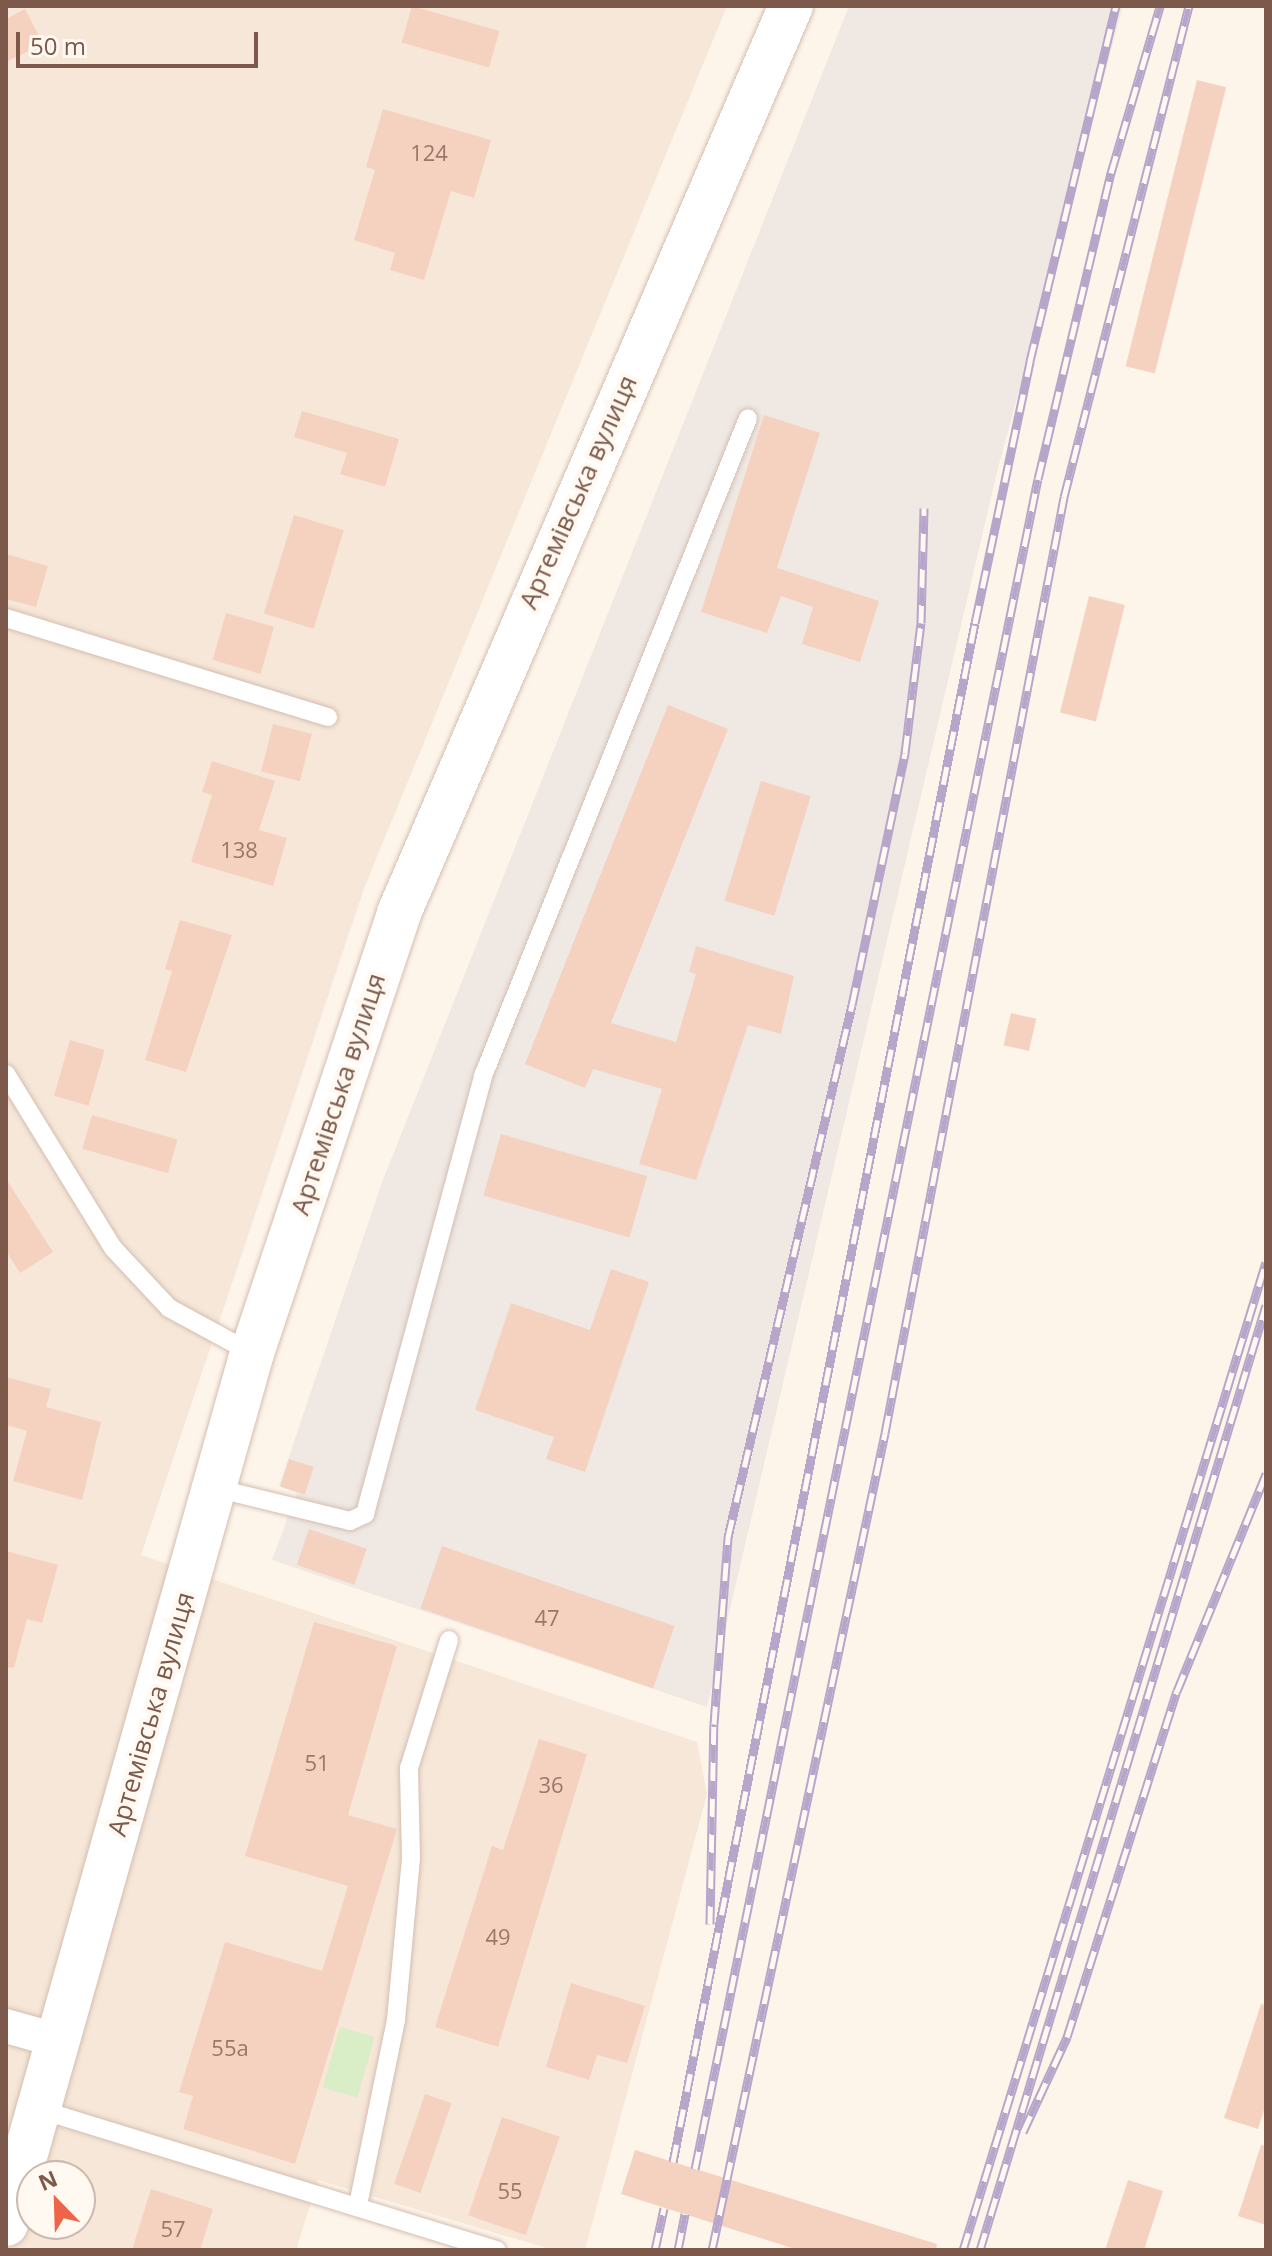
<!DOCTYPE html>
<meta charset="utf-8">
<style>
body{margin:0}
#map{position:relative;width:1272px;height:2256px;overflow:hidden;background:#fef5ea;font-family:"Open Sans",sans-serif}
div>[style]{position:absolute}
.residential>*{inset:0;background:#f6e7d8}
.industrial>*{inset:0;background:#efe8e3}
.green>*{inset:0;background:#d9edc6;transform-origin:0 0}
.building>*{inset:0;background:#f5d2c0;transform-origin:0 0}
.roads{filter:drop-shadow(0 0 2px #d4beb1) drop-shadow(0 0 2px #d4beb1)}
.service>*{height:18px;margin:-9px;padding:0 9px;transform-origin:9px;border-radius:9px;background:#fff}
.minor>*{height:34px;margin:-17px;padding:0 17px;transform-origin:17px;border-radius:17px;background:#fff}
.secondary>*{height:44px;margin:-22px;padding:0 22px;transform-origin:22px;border-radius:22px;background:#fff}
.rail>*{height:9px;margin-top:-4.5px;transform-origin:0;background:repeating-linear-gradient(90deg,#fff9f2 0 18px,#b7a6ca 0 36px);box-sizing:border-box;border-block:2px solid #b7a6ca}
span{translate:-50% -50%;white-space:nowrap;text-align:center;line-height:1.15;-webkit-text-stroke:8px #fff9f2;paint-order:stroke}
.number-label{font-size:22px;color:#9a7768}
.number-label span{-webkit-text-stroke-width:0}
.street-label{font-size:26px;color:#7c594a}
.frame{position:absolute;inset:0;border:8px solid #7c594a;pointer-events:none}
.north{position:absolute;left:16px;top:2160px;width:80px;height:80px;box-sizing:border-box;background:#fff9f2;border:2px solid #cbb9af;border-radius:50%;rotate:337deg;font-size:22px;font-weight:700;line-height:32px;text-align:center;color:#7c594a}
.north::after{content:'';display:block;margin:auto;width:28px;height:36px;background:#ee6449;clip-path:polygon(50% 0,100% 100%,50% 72%,0 100%)}
.scale{position:absolute;left:16px;top:32px;width:242px;height:36px;box-sizing:border-box;border:4px solid #7c594a;border-top:0;padding-left:10px;font-size:24px;line-height:28px;white-space:nowrap;color:#7c594a;-webkit-text-stroke:6px #fff9f2;paint-order:stroke}
</style>
<div id="map">
<div class="residential">
<div style="clip-path:polygon(evenodd,6px 6px,727px 6px,365px 886px,141px 1555px,697px 1742px,707px 1794px,585px 2250px,553px 2250px,318px 2180px,296px 2250px,6px 2250px,6px 6px,32px 2176px,80px 2176px,80px 2224px,32px 2224px,32px 2176px)"></div>
</div>
<div class="industrial">
<div style="clip-path:polygon(849px 6px,1123px 6px,997px 472px,707px 1707px,272px 1560px,297px 1493px,279px 1486px,381px 1185px)"></div>
</div>
<div class="green">
<div style="left:340px;top:2027px;width:36px;height:63px;rotate:16deg"></div>
</div>
<div class="building">
<div style="left:412px;top:6px;width:91px;height:38px;rotate:16deg"></div>
<div style="clip-path:polygon(25px 9px,43px 44px,6px 62px,6px 19px)"></div>
<div style="left:1197px;top:80px;width:30px;height:295px;rotate:14deg"></div>
<div style="clip-path:polygon(383px 109px,491px 140px,474px 198px,451px 191px,424px 280px,390px 270px,395px 253px,354px 240px,375px 170px,366px 167px)"></div>
<div style="clip-path:polygon(302px 411px,399px 439px,385px 487px,340px 474px,347px 453px,294px 437px)"></div>
<div style="clip-path:polygon(764px 415px,820px 433px,777px 568px,879px 601px,860px 662px,802px 644px,813px 607px,781px 596px,767px 633px,701px 612px)"></div>
<div style="left:294px;top:515px;width:52px;height:103px;rotate:17deg"></div>
<div style="clip-path:polygon(6px 554px,48px 566px,36px 607px,6px 599px)"></div>
<div style="left:1089px;top:596px;width:37px;height:120px;rotate:14deg"></div>
<div style="left:226px;top:613px;width:50px;height:49px;rotate:16deg"></div>
<div style="clip-path:polygon(668px 705px,728px 729px,611px 1023px,676px 1042px,696px 974px,689px 972px,696px 946px,794px 976px,781px 1034px,748px 1025px,696px 1180px,639px 1164px,662px 1089px,593px 1069px,585px 1088px,525px 1064px)"></div>
<div style="left:273px;top:724px;width:40px;height:49px;rotate:14deg"></div>
<div style="clip-path:polygon(212px 761px,275px 781px,259px 830px,287px 838px,273px 886px,191px 862px,212px 795px,202px 792px)"></div>
<div style="left:761px;top:781px;width:52px;height:125px;rotate:17deg"></div>
<div style="clip-path:polygon(180px 920px,232px 935px,186px 1072px,145px 1060px,172px 971px,165px 969px)"></div>
<div style="left:1011px;top:1013px;width:26px;height:33px;rotate:13deg"></div>
<div style="left:70px;top:1040px;width:36px;height:58px;rotate:16deg"></div>
<div style="left:92px;top:1115px;width:89px;height:35px;rotate:16deg"></div>
<div style="left:501px;top:1134px;width:152px;height:64px;rotate:16deg"></div>
<div style="clip-path:polygon(6px 1179px,53px 1252px,20px 1273px,6px 1251px)"></div>
<div style="clip-path:polygon(611px 1269px,649px 1282px,585px 1472px,546px 1459px,554px 1437px,475px 1410px,511px 1303px,590px 1330px)"></div>
<div style="clip-path:polygon(6px 1377px,51px 1389px,46px 1407px,101px 1422px,82px 1500px,13px 1481px,27px 1431px,6px 1425px)"></div>
<div style="left:289px;top:1459px;width:26px;height:29px;rotate:18deg"></div>
<div style="left:309px;top:1529px;width:61px;height:38px;rotate:19deg"></div>
<div style="left:442px;top:1546px;width:246px;height:66px;rotate:19deg"></div>
<div style="clip-path:polygon(6px 1551px,58px 1565px,42px 1623px,27px 1619px,14px 1668px,6px 1667px)"></div>
<div style="clip-path:polygon(314px 1622px,397px 1646px,348px 1815px,397px 1829px,295px 2164px,183px 2129px,193px 2096px,179px 2092px,225px 1942px,322px 1971px,348px 1886px,245px 1856px)"></div>
<div style="clip-path:polygon(539px 1739px,587px 1754px,498px 2047px,435px 2027px,492px 1846px,503px 1850px)"></div>
<div style="clip-path:polygon(571px 1983px,645px 2006px,627px 2063px,597px 2055px,589px 2080px,546px 2067px)"></div>
<div style="clip-path:polygon(1261px 2004px,1266px 2005px,1266px 2104px,1258px 2129px,1224px 2118px)"></div>
<div style="left:425px;top:2094px;width:28px;height:95px;rotate:19deg"></div>
<div style="left:502px;top:2117px;width:61px;height:104px;rotate:19deg"></div>
<div style="clip-path:polygon(1261px 2145px,1266px 2146px,1266px 2225px,1238px 2216px)"></div>
<div style="clip-path:polygon(635px 2150px,937px 2244px,936px 2250px,798px 2250px,621px 2194px)"></div>
<div style="clip-path:polygon(1128px 2180px,1163px 2191px,1144px 2250px,1105px 2250px)"></div>
<div style="clip-path:polygon(151px 2189px,213px 2209px,200px 2250px,132px 2250px)"></div>
</div>
<div class="roads">
<div class="service">
<div style="left:6px;top:618px;width:337px;rotate:17.1deg"></div>
<div style="left:6px;top:1074px;width:204px;rotate:58.4deg"></div>
<div style="left:113px;top:1248px;width:82px;rotate:47deg"></div>
<div style="left:169px;top:1308px;width:94px;rotate:28.5deg"></div>
<div style="left:215px;top:1488px;width:139px;rotate:13.7deg"></div>
<div style="left:350px;top:1521px;width:17px;rotate:-25deg"></div>
<div style="left:365px;top:1514px;width:454px;rotate:-74.9deg"></div>
<div style="left:483px;top:1076px;width:709px;rotate:-68.06deg"></div>
<div style="left:38px;top:2109px;width:480px;rotate:17.1deg"></div>
<div style="left:358px;top:2205px;width:189px;rotate:-78.4deg"></div>
<div style="left:396px;top:2020px;width:163px;rotate:-84.7deg"></div>
<div style="left:411px;top:1858px;width:90px;rotate:-91.3deg"></div>
<div style="left:409px;top:1768px;width:134px;rotate:-72.6deg"></div>
</div>
<div class="minor">
<div style="left:6px;top:2026px;width:55px;rotate:15.8deg"></div>
</div>
<div class="secondary">
<div style="left:6px;top:2224px;width:905px;rotate:-74.23deg"></div>
<div style="left:252px;top:1353px;width:464px;rotate:-71.5deg"></div>
<div style="left:399px;top:913px;width:988px;rotate:-66.63deg"></div>
</div>
</div>
<div class="rail">
<div style="left:710px;top:1924px;width:200px;rotate:-88.9deg"></div>
<div style="left:714px;top:1724px;width:188px;rotate:-85.7deg"></div>
<div style="left:728px;top:1537px;width:546px;rotate:-76.88deg"></div>
<div style="left:852px;top:1005px;width:258px;rotate:-78.1deg"></div>
<div style="left:905px;top:753px;width:131px;rotate:-83deg"></div>
<div style="left:921px;top:623px;width:115px;rotate:-88.5deg"></div>
<div style="left:1023px;top:2132px;width:105px;rotate:-65.1deg"></div>
<div style="left:1067px;top:2037px;width:363px;rotate:-72.4deg"></div>
<div style="left:1177px;top:1691px;width:235px;rotate:-67.7deg"></div>
<div style="left:673px;top:2162px;width:1568px;rotate:-78.9deg"></div>
<div style="left:975px;top:623px;width:268px;rotate:-78.1deg"></div>
<div style="left:1030px;top:361px;width:365px;rotate:-76.4deg"></div>
<div style="left:695px;top:2169px;width:1724px;rotate:-78.53deg"></div>
<div style="left:1038px;top:479px;width:315px;rotate:-76.6deg"></div>
<div style="left:1111px;top:173px;width:174px;rotate:-73.6deg"></div>
<div style="left:655px;top:2250px;width:43px;rotate:-77.9deg"></div>
<div style="left:678px;top:2250px;width:37px;rotate:-79deg"></div>
<div style="left:712px;top:2250px;width:835px;rotate:-78.04deg"></div>
<div style="left:885px;top:1433px;width:953px;rotate:-79.17deg"></div>
<div style="left:1064px;top:497px;width:507px;rotate:-75.72deg"></div>
<div style="left:963px;top:2250px;width:1033px;rotate:-72.95deg"></div>
<div style="left:980px;top:2250px;width:987px;rotate:-73.16deg"></div>
</div>
<div class="number-label">
<span style="left:429px;top:153px">124</span>
<span style="left:239px;top:850px">138</span>
<span style="left:547px;top:1618px">47</span>
<span style="left:317px;top:1763px">51</span>
<span style="left:551px;top:1785px">36</span>
<span style="left:498px;top:1937px">49</span>
<span style="left:230px;top:2048px">55а</span>
<span style="left:510px;top:2191px">55</span>
<span style="left:173px;top:2229px">57</span>
</div>
<div class="street-label">
<span style="left:578px;top:492px;rotate:-66deg">Артемівська вулиця</span>
<span style="left:338px;top:1094px;rotate:-72deg">Артемівська вулиця</span>
<span style="left:151px;top:1714px;rotate:-74deg">Артемівська вулиця</span>
</div>
<div class="frame"></div>
<div class="north">N</div>
<div class="scale">50 m</div>
</div>
